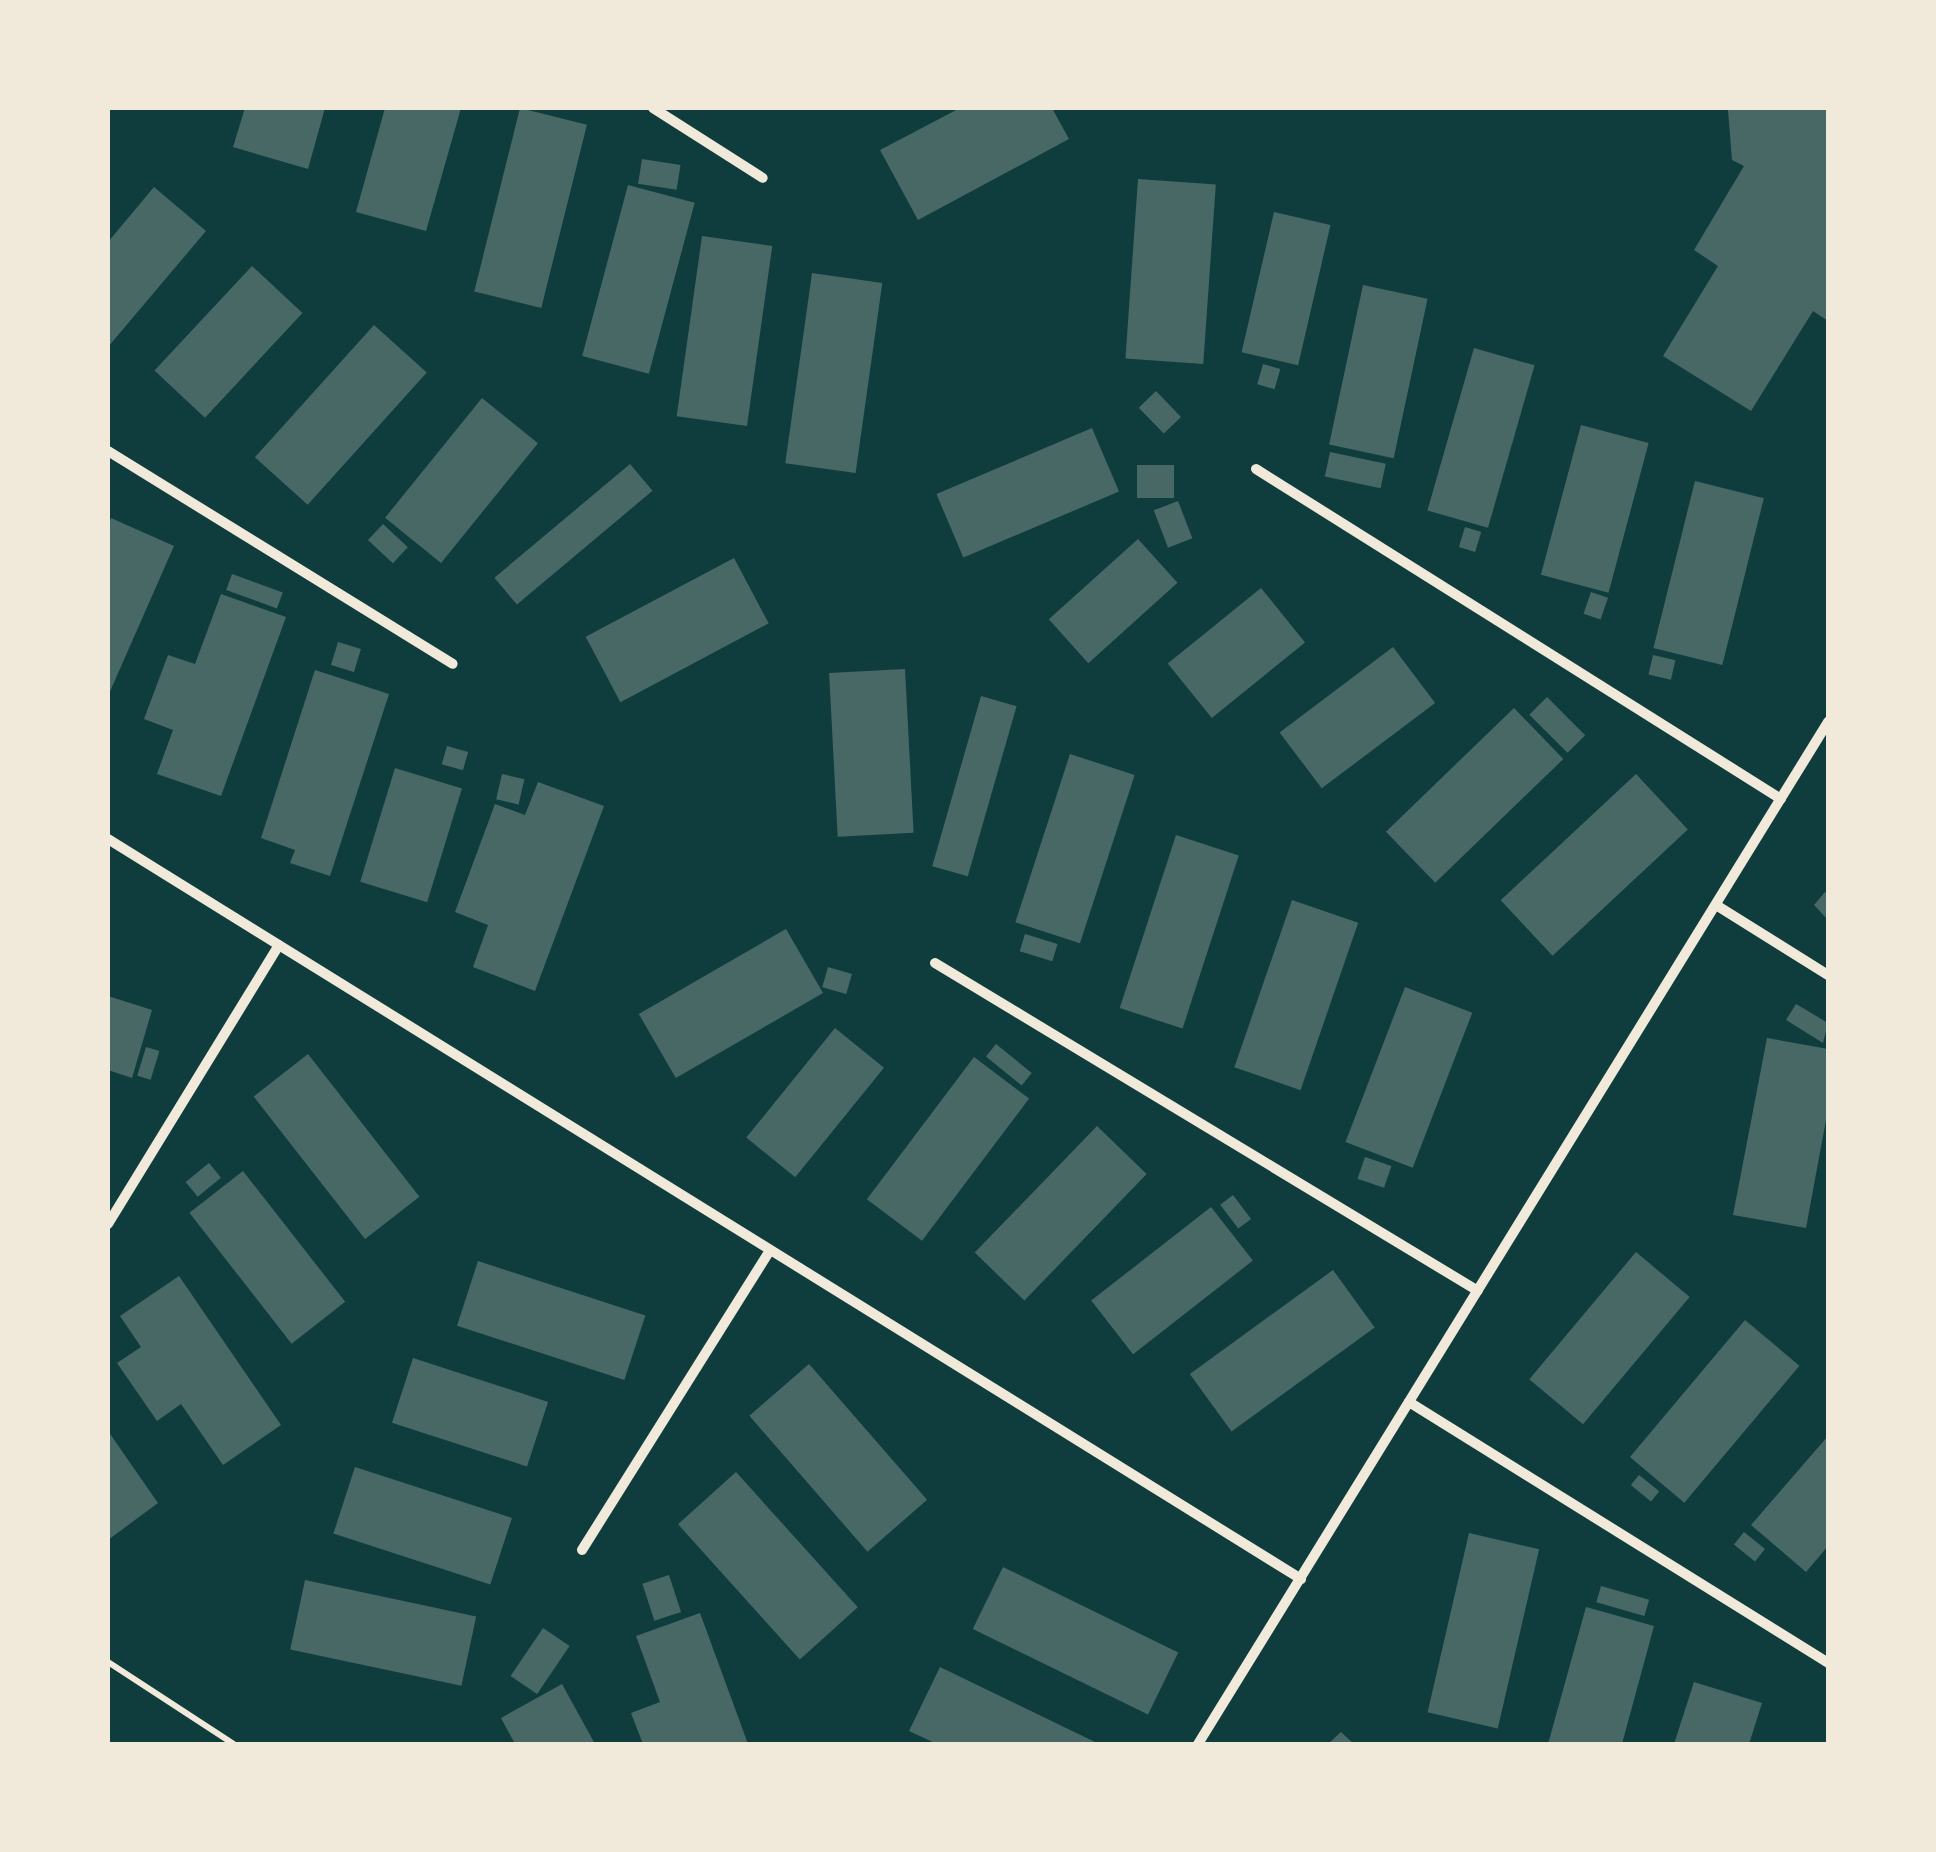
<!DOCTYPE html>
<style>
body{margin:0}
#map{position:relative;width:1936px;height:1852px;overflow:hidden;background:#0f3d3e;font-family:Jost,sans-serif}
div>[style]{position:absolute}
.building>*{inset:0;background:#486865;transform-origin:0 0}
.path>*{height:6px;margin:-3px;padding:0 3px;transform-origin:3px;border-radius:3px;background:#f1e9da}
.minor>*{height:10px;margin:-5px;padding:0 5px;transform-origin:5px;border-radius:5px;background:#f1e9da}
span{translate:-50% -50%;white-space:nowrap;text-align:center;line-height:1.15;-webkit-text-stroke:9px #f1e9da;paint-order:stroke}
.frame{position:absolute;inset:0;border:110px solid #f1e9da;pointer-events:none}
</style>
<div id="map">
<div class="building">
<div style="clip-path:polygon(245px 108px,325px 108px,308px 169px,233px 147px)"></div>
<div style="clip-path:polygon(385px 108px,461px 108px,426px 231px,356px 212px)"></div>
<div style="left:520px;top:108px;width:69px;height:189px;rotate:14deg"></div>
<div style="clip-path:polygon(960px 108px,1052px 108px,1069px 139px,918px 220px,880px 150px)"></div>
<div style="clip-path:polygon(1735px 108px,1828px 108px,1828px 321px,1813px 311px,1751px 411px,1663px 356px,1718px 266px,1694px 250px,1744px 166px,1732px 160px,1728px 110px)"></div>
<div style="left:642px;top:159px;width:39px;height:25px;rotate:9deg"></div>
<div style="left:1138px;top:179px;width:78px;height:180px;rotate:4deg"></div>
<div style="left:628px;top:185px;width:69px;height:177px;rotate:15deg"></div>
<div style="clip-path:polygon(154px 187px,206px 231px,108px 347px,108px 242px)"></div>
<div style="left:1274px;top:212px;width:58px;height:144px;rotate:13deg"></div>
<div style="left:702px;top:236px;width:71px;height:182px;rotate:8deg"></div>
<div style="left:252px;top:266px;width:69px;height:143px;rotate:43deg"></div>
<div style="left:812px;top:273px;width:71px;height:192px;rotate:8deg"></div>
<div style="left:1363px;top:285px;width:66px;height:163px;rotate:12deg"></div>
<div style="left:374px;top:325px;width:71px;height:178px;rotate:42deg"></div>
<div style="left:1474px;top:348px;width:63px;height:169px;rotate:16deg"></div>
<div style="left:1263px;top:364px;width:18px;height:21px;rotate:16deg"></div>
<div style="left:1156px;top:391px;width:36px;height:24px;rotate:46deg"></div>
<div style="left:482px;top:398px;width:72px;height:154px;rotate:39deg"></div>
<div style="left:1581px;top:425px;width:70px;height:155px;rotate:15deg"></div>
<div style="left:1092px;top:428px;width:69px;height:169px;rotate:67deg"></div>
<div style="left:1330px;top:452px;width:57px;height:25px;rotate:12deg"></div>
<div style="left:630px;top:464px;width:35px;height:177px;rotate:50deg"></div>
<div style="left:1137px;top:465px;width:37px;height:33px"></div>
<div style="left:1695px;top:481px;width:71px;height:172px;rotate:14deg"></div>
<div style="left:1178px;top:501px;width:40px;height:26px;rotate:69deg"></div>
<div style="clip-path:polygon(111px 518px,174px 546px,108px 696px,108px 526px)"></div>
<div style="left:383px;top:524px;width:34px;height:22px;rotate:43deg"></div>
<div style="left:1465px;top:527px;width:17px;height:21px;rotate:17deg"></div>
<div style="left:1138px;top:539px;width:59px;height:120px;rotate:48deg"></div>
<div style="left:734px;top:558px;width:74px;height:168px;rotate:62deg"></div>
<div style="left:232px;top:574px;width:54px;height:17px;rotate:20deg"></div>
<div style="left:1261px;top:588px;width:70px;height:120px;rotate:51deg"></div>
<div style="left:1591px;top:592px;width:18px;height:23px;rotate:19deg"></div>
<div style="clip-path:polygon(221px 594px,286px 617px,221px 796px,157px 774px,173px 730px,144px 719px,168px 655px,195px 664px)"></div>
<div style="left:338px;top:642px;width:24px;height:24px;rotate:17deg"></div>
<div style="left:1393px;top:647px;width:70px;height:142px;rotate:53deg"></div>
<div style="left:1653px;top:655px;width:23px;height:20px;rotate:13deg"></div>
<div style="left:905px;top:669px;width:164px;height:76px;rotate:87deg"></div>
<div style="clip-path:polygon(315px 670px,389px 694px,330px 876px,290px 863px,295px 850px,261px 838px)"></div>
<div style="left:981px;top:696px;width:37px;height:177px;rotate:16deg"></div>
<div style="left:1547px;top:697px;width:54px;height:25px;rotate:45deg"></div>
<div style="left:1514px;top:708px;width:71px;height:178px;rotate:46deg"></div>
<div style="left:447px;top:746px;width:22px;height:19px;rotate:16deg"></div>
<div style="left:1070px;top:754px;width:68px;height:177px;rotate:18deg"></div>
<div style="left:395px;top:768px;width:70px;height:119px;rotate:17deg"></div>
<div style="left:502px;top:774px;width:23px;height:26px;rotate:13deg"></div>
<div style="left:1636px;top:774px;width:76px;height:185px;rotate:47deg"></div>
<div style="clip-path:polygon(538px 782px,604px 806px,535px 991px,473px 967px,488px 925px,455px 912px,495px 804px,525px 815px)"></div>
<div style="left:1176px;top:835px;width:66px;height:182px;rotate:18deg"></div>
<div style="clip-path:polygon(1825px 892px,1828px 895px,1828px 920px,1814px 905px)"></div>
<div style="left:1292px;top:900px;width:70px;height:177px;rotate:19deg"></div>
<div style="left:786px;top:929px;width:74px;height:170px;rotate:60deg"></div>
<div style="left:1025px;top:934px;width:34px;height:18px;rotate:17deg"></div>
<div style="left:828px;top:967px;width:25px;height:21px;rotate:16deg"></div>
<div style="left:1405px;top:987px;width:72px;height:166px;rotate:21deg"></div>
<div style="clip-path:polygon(108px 996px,152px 1010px,132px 1078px,108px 1070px)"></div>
<div style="clip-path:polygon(1796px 1004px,1828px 1023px,1823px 1043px,1786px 1020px)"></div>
<div style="left:835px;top:1028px;width:63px;height:141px;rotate:39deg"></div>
<div style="clip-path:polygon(1767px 1038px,1828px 1049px,1828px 1109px,1806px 1228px,1733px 1215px)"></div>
<div style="left:996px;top:1044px;width:46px;height:16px;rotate:39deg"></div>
<div style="left:146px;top:1047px;width:14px;height:30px;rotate:17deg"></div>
<div style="left:308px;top:1054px;width:181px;height:69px;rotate:52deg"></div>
<div style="left:974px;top:1057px;width:69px;height:178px;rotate:37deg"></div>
<div style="left:1097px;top:1126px;width:69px;height:176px;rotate:44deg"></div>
<div style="left:1365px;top:1157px;width:28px;height:23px;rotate:19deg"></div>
<div style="left:209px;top:1163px;width:19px;height:30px;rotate:51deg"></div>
<div style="left:243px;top:1171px;width:166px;height:68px;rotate:52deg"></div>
<div style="left:1233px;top:1195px;width:30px;height:16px;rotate:53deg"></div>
<div style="left:1211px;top:1207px;width:68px;height:152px;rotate:52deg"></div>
<div style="left:1636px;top:1252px;width:70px;height:166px;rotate:40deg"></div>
<div style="left:478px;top:1261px;width:176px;height:68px;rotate:18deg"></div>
<div style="left:1333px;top:1270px;width:71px;height:177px;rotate:54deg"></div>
<div style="clip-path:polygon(179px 1276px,281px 1425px,223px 1465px,181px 1404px,157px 1421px,117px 1363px,141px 1347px,120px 1316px)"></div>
<div style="left:1745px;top:1320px;width:71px;height:179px;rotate:40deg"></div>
<div style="left:413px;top:1358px;width:142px;height:68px;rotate:18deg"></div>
<div style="left:809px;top:1364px;width:180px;height:79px;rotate:49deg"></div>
<div style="clip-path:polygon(108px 1431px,158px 1503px,108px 1540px)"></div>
<div style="clip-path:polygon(1828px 1436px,1828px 1546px,1806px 1572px,1751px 1525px)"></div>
<div style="left:355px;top:1467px;width:165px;height:70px;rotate:18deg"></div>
<div style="left:736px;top:1472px;width:182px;height:78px;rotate:48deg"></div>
<div style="left:1639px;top:1475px;width:26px;height:13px;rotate:39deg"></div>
<div style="left:1744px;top:1532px;width:27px;height:16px;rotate:39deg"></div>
<div style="left:1469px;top:1533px;width:72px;height:184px;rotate:13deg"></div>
<div style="left:1003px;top:1567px;width:195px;height:69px;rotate:26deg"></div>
<div style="left:669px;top:1575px;width:39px;height:28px;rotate:72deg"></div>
<div style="left:305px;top:1580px;width:175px;height:71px;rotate:12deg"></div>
<div style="left:1601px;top:1586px;width:50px;height:17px;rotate:16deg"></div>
<div style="clip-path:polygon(1586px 1607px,1654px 1626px,1622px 1744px,1548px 1744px)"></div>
<div style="clip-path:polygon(700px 1613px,748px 1744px,643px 1744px,631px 1713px,660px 1702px,636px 1636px)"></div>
<div style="left:543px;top:1628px;width:32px;height:58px;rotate:34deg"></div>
<div style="clip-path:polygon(940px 1667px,1095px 1742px,1094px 1744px,937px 1744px,909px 1731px)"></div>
<div style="clip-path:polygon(1694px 1682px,1762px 1703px,1749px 1744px,1674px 1744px)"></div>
<div style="clip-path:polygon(562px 1684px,595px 1744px,515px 1744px,501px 1718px)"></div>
<div style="clip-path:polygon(1341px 1732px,1354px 1744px,1328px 1744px)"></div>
</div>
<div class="path">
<div style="left:108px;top:1662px;width:150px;rotate:33.1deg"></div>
</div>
<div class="minor">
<div style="left:653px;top:108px;width:130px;rotate:32.5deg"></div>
<div style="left:108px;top:451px;width:405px;rotate:31.7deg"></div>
<div style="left:1256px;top:469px;width:620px;rotate:32.15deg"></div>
<div style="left:108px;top:839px;width:1404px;rotate:31.81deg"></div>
<div style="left:1716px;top:905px;width:132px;rotate:32deg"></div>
<div style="left:935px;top:963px;width:634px;rotate:31.13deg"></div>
<div style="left:108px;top:1224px;width:327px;rotate:-58.5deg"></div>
<div style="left:1409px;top:1402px;width:494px;rotate:31.9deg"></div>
<div style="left:582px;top:1550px;width:354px;rotate:-57.9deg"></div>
<div style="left:1198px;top:1744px;width:1201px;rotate:-58.35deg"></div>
</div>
<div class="frame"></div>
</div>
